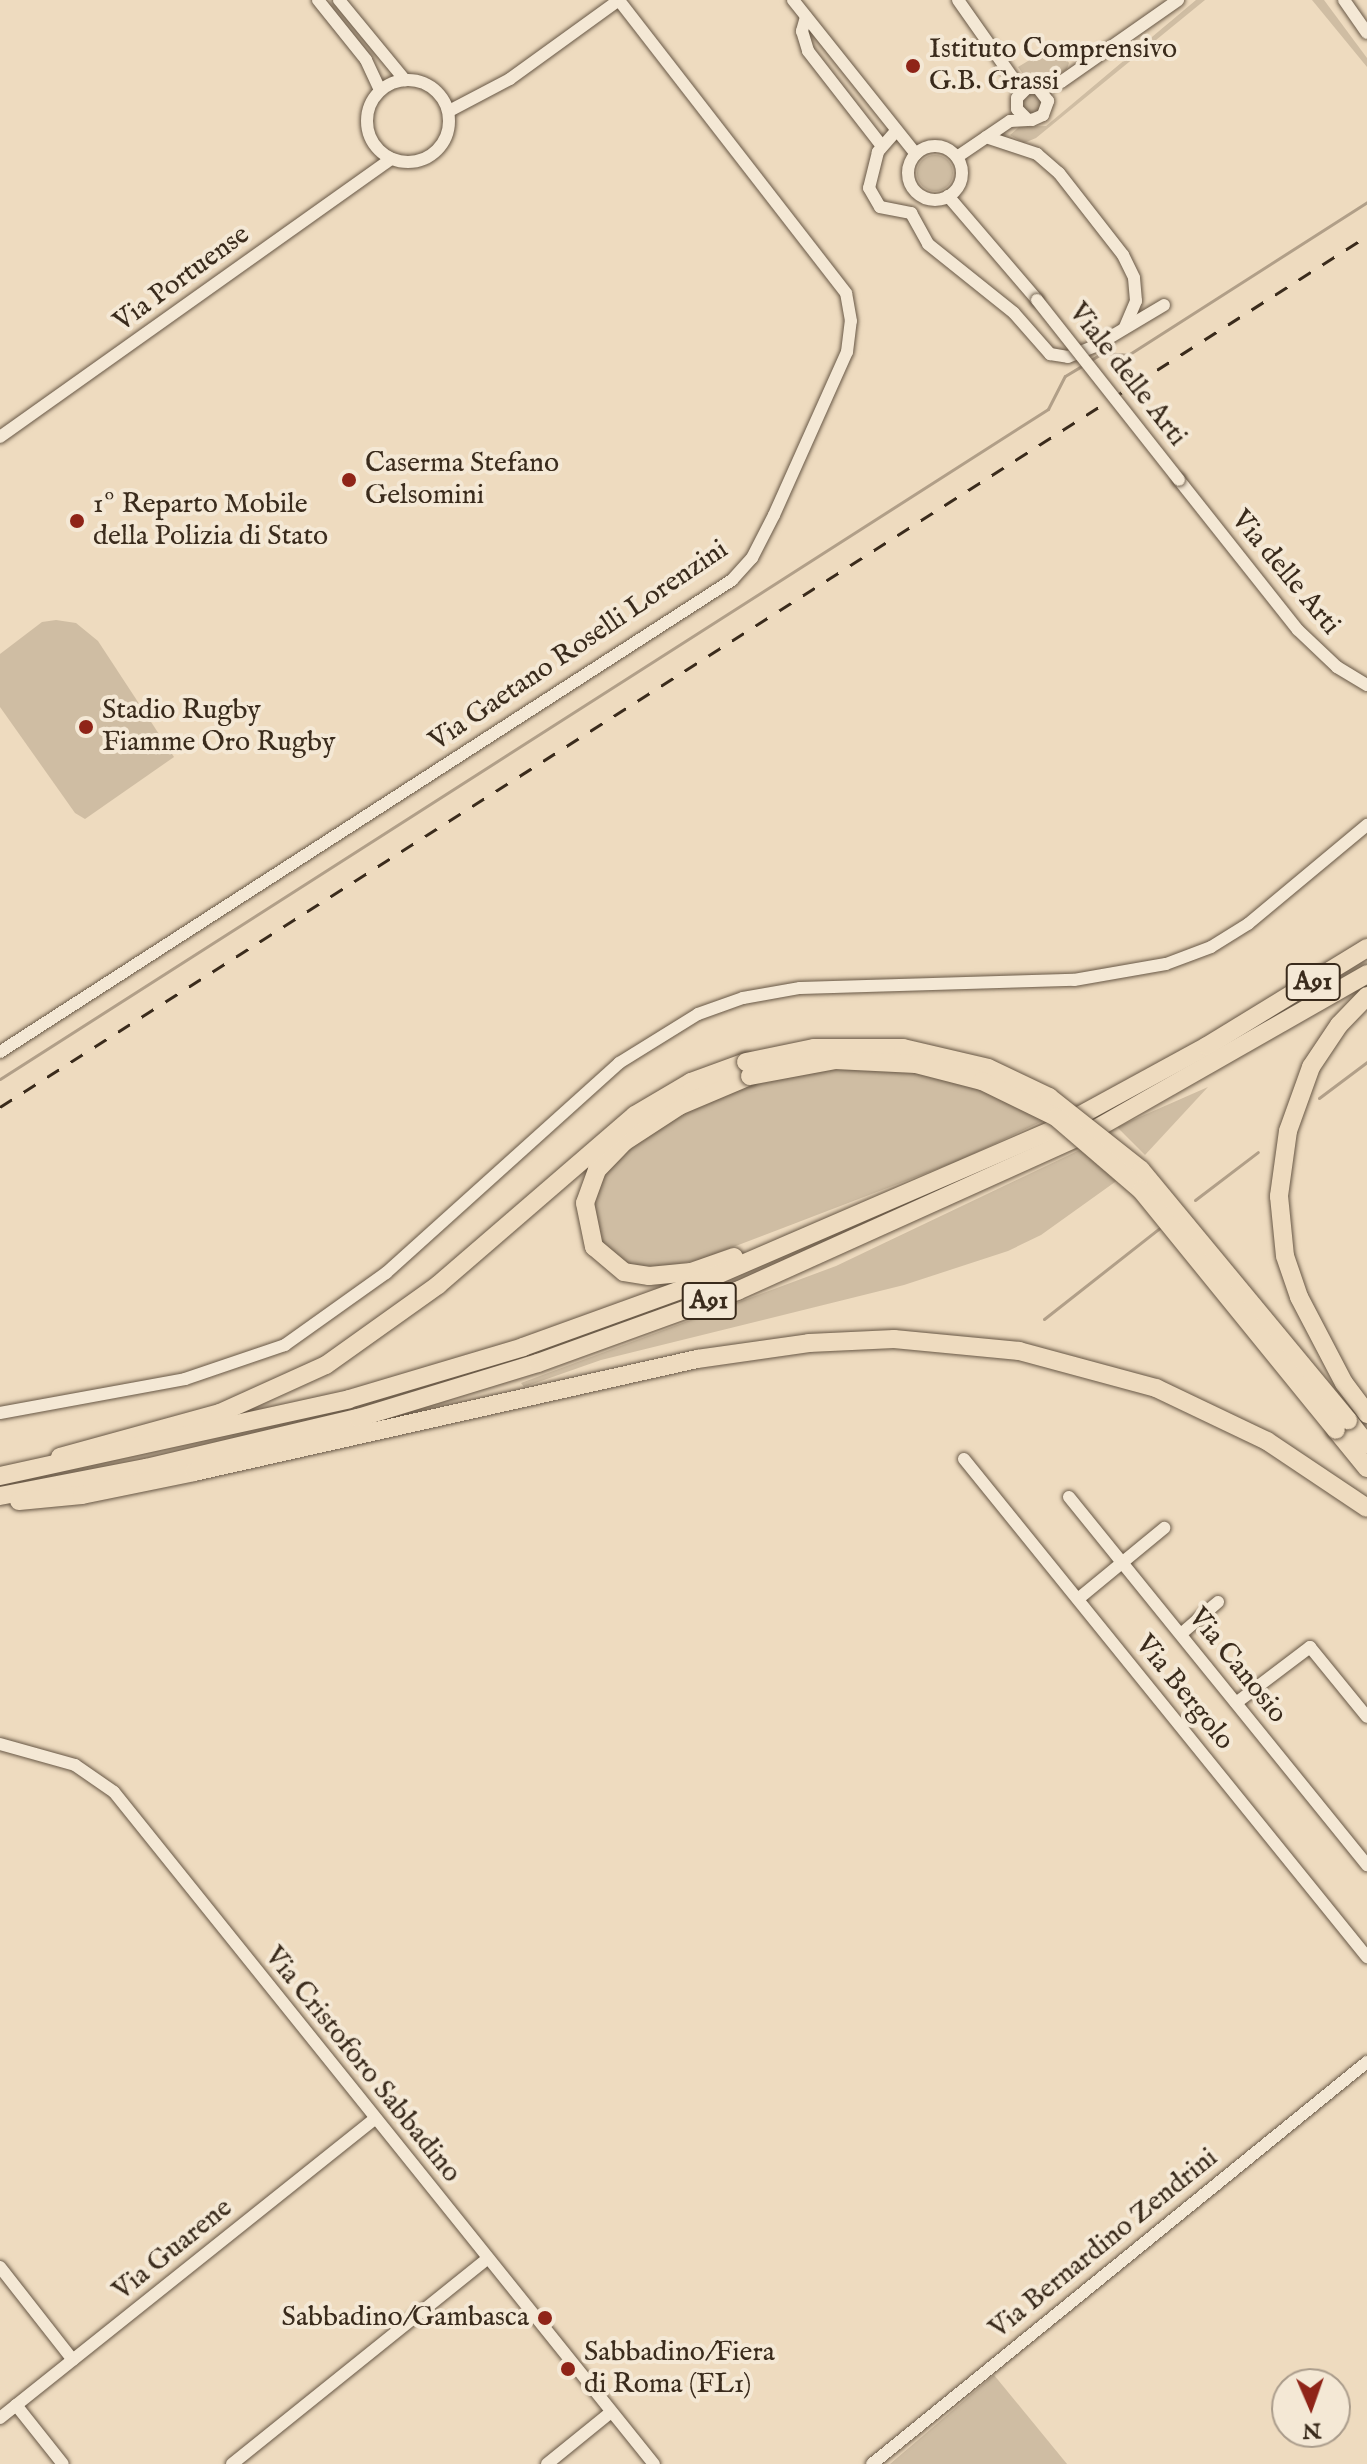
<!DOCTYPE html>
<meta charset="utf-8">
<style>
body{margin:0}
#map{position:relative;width:1367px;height:2464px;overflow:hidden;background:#eedbbf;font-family:"IM FELL English",serif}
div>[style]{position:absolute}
.green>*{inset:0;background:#cfbda3}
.round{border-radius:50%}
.stream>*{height:3px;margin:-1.5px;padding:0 1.5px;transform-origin:1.5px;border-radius:1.5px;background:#b19f88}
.roads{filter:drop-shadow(0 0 2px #675745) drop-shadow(0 0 2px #675745)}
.minor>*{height:12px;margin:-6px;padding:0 6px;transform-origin:6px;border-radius:6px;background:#f4e8d5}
.minor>.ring{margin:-6px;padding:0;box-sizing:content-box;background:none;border:12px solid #f4e8d5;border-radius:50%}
.highway>*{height:18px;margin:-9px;padding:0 9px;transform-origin:9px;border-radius:9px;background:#eedbbf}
.rail>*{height:3px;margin-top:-1.5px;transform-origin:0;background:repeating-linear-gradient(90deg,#3a2b1c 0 14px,transparent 0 28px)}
.bridges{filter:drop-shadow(0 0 2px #675745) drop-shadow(0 0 2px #675745)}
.minor-bridge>*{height:12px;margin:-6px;padding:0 6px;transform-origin:6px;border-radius:6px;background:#f4e8d5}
.highway-bridge>*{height:18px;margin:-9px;padding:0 9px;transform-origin:9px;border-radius:9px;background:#eedbbf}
.dots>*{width:22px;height:22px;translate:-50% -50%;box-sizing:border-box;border:4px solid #f4e8d5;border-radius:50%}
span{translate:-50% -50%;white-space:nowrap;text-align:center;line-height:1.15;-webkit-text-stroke:8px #f4e8d5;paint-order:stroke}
.shield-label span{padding:2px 6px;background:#f4e8d5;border:2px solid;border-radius:6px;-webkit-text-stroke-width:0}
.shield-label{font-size:26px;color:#3a2b1c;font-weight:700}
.poi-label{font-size:28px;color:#3a2b1c}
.left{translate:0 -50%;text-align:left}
.right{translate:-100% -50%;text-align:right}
.street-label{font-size:28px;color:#3a2b1c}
.north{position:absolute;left:1271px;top:2368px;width:80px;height:80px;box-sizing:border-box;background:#f4e8d5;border:2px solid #aa9c8b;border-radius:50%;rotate:178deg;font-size:22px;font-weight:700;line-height:32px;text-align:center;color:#3a2b1c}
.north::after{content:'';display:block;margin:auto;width:28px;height:36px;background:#8f2418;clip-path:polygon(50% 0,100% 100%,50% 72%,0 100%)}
</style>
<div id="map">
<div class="green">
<div style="clip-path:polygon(1196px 0,1205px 0,1036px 138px,1024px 143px,1010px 135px,1019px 127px,1046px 126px)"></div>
<div style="clip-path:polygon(1312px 0,1324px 0,1367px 58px,1367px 67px)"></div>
<div style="clip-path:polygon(1056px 44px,1069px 63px,1067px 69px,1050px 81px,1025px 77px,1018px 67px)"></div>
<div class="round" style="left:1022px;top:94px;width:20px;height:20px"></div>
<div class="round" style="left:917px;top:155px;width:36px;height:36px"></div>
<div style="clip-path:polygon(56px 620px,76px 623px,98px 641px,174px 757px,85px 819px,75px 813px,0 707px,0 654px,42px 622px)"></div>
<div style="clip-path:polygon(842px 1064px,950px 1076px,1049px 1118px,958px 1161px,699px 1260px,650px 1269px,622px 1263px,596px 1238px,591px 1204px,599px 1181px,645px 1132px,731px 1088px)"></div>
<div style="clip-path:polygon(1208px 1087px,1145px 1155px,1117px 1127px)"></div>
<div style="clip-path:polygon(1086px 1147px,1122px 1177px,1041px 1235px,1008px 1251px,904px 1285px,601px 1360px,524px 1387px,521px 1383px,836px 1266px)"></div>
<div style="clip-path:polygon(994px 2375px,1067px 2464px,890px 2464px)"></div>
</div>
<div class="stream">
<div style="left:1091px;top:360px;width:13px;rotate:-32deg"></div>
<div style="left:1102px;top:353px;width:26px;rotate:4deg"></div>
<div style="left:1128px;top:355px;width:284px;rotate:-32.6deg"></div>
<div style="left:0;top:1079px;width:1244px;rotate:-32.59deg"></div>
<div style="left:1048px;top:409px;width:37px;rotate:-63deg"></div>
<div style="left:1065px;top:376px;width:23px;rotate:-31deg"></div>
<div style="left:1319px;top:1098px;width:60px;rotate:-36.9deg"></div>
<div style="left:1195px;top:1200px;width:79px;rotate:-37.3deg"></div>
<div style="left:1044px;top:1319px;width:149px;rotate:-38.2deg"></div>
</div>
<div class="roads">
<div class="minor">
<div style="left:318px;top:0;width:77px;rotate:51.3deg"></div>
<div style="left:366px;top:60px;width:33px;rotate:65deg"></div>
<div style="left:339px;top:0;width:104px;rotate:50.5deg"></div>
<div style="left:793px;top:0;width:197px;rotate:51.4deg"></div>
<div style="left:958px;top:0;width:111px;rotate:54.9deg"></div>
<div style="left:1344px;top:0;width:40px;rotate:55.1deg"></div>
<div style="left:806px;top:17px;width:15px;rotate:106deg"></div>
<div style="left:802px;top:31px;width:21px;rotate:73deg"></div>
<div style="left:808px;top:51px;width:120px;rotate:52.1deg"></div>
<div class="ring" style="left:367px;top:80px;width:70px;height:70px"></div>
<div style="left:1038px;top:88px;width:24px;rotate:-15deg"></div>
<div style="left:1061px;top:82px;width:143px;rotate:-35deg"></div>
<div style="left:896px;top:131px;width:28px;rotate:131deg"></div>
<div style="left:878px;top:152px;width:37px;rotate:104deg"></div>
<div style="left:869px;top:188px;width:22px;rotate:60deg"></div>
<div style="left:880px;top:207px;width:32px;rotate:11deg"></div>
<div style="left:986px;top:137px;width:54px;rotate:18.4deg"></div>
<div style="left:1037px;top:154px;width:29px;rotate:41deg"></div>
<div style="left:1059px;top:173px;width:104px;rotate:52deg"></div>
<div style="left:1123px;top:255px;width:25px;rotate:64deg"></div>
<div style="left:1134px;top:278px;width:23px;rotate:85deg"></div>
<div style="left:1136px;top:301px;width:28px;rotate:113deg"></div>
<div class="ring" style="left:908px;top:146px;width:42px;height:42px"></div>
<div style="left:957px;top:157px;width:64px;rotate:-34.2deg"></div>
<div style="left:1010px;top:121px;width:22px;rotate:-3deg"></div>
<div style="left:1032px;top:120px;width:12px;rotate:-24deg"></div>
<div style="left:1043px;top:115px;width:15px;rotate:-70deg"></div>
<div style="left:1048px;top:101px;width:16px;rotate:-128deg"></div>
<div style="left:1038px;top:88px;width:11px;rotate:180deg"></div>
<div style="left:1027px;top:88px;width:14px;rotate:135deg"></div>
<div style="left:1017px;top:98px;width:11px;rotate:90deg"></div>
<div style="left:1017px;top:109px;width:13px;rotate:45deg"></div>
<div style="left:948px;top:196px;width:137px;rotate:49.4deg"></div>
<div style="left:911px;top:213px;width:35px;rotate:61deg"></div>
<div style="left:928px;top:244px;width:110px;rotate:38.7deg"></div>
<div style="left:1014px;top:313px;width:55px;rotate:48.7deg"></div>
<div style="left:1050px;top:354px;width:18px;rotate:9deg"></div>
<div style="left:1068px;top:357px;width:31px;rotate:-22deg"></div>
<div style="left:1097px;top:345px;width:78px;rotate:-30.8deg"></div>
<div style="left:0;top:437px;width:480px;rotate:-35.4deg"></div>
<div style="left:1179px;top:480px;width:191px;rotate:51.6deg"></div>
<div style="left:1298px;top:630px;width:54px;rotate:43.5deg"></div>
<div style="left:1337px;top:667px;width:35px;rotate:31deg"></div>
<div style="left:0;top:1052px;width:871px;rotate:-32.81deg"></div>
<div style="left:732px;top:580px;width:30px;rotate:-48deg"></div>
<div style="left:752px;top:558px;width:48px;rotate:-62.9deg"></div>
<div style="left:774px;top:515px;width:179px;rotate:-65.9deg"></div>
<div style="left:847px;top:352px;width:31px;rotate:-83deg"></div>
<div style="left:851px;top:321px;width:28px;rotate:-100deg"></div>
<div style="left:846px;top:293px;width:371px;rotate:-127.8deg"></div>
<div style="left:619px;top:0;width:135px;rotate:144.1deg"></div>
<div style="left:510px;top:79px;width:69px;rotate:152.3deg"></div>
<div style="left:0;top:1413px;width:188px;rotate:-10.4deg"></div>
<div style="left:185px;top:1379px;width:106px;rotate:-18.8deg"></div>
<div style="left:285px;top:1345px;width:124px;rotate:-35.5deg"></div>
<div style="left:386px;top:1273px;width:314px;rotate:-42deg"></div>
<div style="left:619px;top:1063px;width:93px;rotate:-31.8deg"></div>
<div style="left:698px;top:1014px;width:48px;rotate:-19.6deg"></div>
<div style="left:743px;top:998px;width:58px;rotate:-10deg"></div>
<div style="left:800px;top:988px;width:274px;rotate:-1.7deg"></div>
<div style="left:1074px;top:980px;width:93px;rotate:-9.9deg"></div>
<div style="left:1166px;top:964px;width:48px;rotate:-20.7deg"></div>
<div style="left:1211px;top:947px;width:44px;rotate:-31.9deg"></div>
<div style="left:1248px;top:924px;width:155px;rotate:-39.8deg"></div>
<div style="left:964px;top:1459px;width:641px;rotate:51.02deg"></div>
<div style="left:1069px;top:1497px;width:474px;rotate:51deg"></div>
<div style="left:1078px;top:1599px;width:112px;rotate:-39.5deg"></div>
<div style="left:1181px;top:1634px;width:49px;rotate:-40.9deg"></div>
<div style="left:1236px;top:1703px;width:93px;rotate:-37.1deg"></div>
<div style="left:1310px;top:1647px;width:90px;rotate:50.8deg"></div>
<div style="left:0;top:1744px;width:78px;rotate:15.6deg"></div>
<div style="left:75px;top:1765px;width:47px;rotate:34.7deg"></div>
<div style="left:114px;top:1792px;width:862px;rotate:51.22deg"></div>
<div style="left:0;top:2267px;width:118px;rotate:51.9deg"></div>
<div style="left:16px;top:2405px;width:75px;rotate:51.5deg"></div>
<div style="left:0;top:2418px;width:480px;rotate:-38.6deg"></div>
<div style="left:232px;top:2464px;width:327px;rotate:-38.8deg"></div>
<div style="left:547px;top:2464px;width:82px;rotate:-39.1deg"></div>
<div style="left:872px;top:2464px;width:638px;rotate:-39.08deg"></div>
</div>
<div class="highway">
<div style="left:1367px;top:996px;width:40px;rotate:134deg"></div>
<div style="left:1339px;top:1025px;width:50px;rotate:123.7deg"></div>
<div style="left:1311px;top:1067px;width:68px;rotate:109.8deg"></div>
<div style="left:1288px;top:1131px;width:66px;rotate:97.9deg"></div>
<div style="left:1279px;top:1196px;width:60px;rotate:84.3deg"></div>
<div style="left:1285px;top:1256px;width:43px;rotate:71.1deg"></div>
<div style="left:1299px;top:1297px;width:97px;rotate:62.4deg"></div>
<div style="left:1344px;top:1383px;width:39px;rotate:53deg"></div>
<div style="left:734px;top:1257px;width:46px;rotate:160.8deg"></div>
<div style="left:691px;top:1272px;width:42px;rotate:174.6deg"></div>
<div style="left:649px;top:1276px;width:25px;rotate:-171deg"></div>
<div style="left:624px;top:1272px;width:39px;rotate:-140deg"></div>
<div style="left:594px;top:1247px;width:45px;rotate:-101.6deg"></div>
<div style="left:585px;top:1203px;width:35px;rotate:-70deg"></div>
<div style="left:597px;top:1170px;width:39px;rotate:-46deg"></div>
<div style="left:624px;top:1142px;width:66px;rotate:-33.2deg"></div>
<div style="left:679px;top:1106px;width:77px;rotate:-22.9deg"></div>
<div style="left:1348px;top:1420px;width:31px;rotate:52deg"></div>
<div style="left:1336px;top:1430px;width:49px;rotate:50.8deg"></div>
<div style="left:60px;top:1457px;width:166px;rotate:-15.4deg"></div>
<div style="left:220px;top:1413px;width:116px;rotate:-24.4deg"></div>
<div style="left:326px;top:1365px;width:138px;rotate:-35.5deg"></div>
<div style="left:438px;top:1285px;width:260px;rotate:-40.8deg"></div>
<div style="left:635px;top:1115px;width:65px;rotate:-30.5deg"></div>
<div style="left:691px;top:1082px;width:59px;rotate:-20deg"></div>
<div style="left:0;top:1476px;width:357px;rotate:-12.4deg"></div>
<div style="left:349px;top:1399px;width:182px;rotate:-16.6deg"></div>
<div style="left:523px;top:1347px;width:182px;rotate:-19.9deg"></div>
<div style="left:694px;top:1285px;width:391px;rotate:-23.4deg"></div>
<div style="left:1053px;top:1130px;width:175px;rotate:-28.6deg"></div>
<div style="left:1207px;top:1046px;width:188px;rotate:-31.5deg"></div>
<div style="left:0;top:1496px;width:149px;rotate:-10.9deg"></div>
<div style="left:146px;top:1468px;width:218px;rotate:-13.3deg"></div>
<div style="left:358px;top:1418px;width:188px;rotate:-17deg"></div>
<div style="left:538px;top:1363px;width:212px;rotate:-19.9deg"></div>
<div style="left:737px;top:1291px;width:389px;rotate:-24.3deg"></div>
<div style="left:1092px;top:1131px;width:317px;rotate:-29.7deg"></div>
<div style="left:19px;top:1501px;width:63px;rotate:-5.4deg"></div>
<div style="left:82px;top:1495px;width:114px;rotate:-11.6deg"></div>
<div style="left:194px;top:1472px;width:516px;rotate:-12.66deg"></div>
<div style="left:697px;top:1359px;width:113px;rotate:-8.1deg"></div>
<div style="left:809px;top:1343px;width:85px;rotate:-2.7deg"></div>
<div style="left:894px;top:1339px;width:126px;rotate:5.5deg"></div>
<div style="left:1019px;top:1351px;width:142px;rotate:15.1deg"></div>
<div style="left:1156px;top:1388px;width:123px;rotate:25.5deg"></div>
<div style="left:1267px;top:1441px;width:120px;rotate:33.8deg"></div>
</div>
</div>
<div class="rail">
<div style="left:0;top:1107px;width:1621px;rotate:-32.5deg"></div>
</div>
<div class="bridges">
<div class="minor-bridge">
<div style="left:1037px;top:300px;width:229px;rotate:51.7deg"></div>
</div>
<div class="highway-bridge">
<div style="left:746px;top:1062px;width:69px;rotate:-11.6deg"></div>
<div style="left:814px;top:1048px;width:89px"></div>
<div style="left:903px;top:1048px;width:87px;rotate:13.2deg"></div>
<div style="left:988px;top:1068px;width:68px;rotate:25.4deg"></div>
<div style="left:1049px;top:1097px;width:117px;rotate:38.4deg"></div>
<div style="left:1141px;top:1170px;width:325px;rotate:50.4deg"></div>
<div style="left:750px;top:1076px;width:86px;rotate:-10.7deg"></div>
<div style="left:835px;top:1060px;width:81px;rotate:2.8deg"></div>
<div style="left:916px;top:1064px;width:68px;rotate:14.4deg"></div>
<div style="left:982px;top:1081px;width:82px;rotate:25.9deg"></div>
<div style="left:1056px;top:1117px;width:112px;rotate:40.7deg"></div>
<div style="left:1141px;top:1190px;width:309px;rotate:50.9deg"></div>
</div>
</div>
<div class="dots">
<div style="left:913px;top:66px;background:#8f2418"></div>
<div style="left:349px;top:480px;background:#8f2418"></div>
<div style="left:77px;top:521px;background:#8f2418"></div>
<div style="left:86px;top:727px;background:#8f2418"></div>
<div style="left:545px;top:2318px;background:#8f2418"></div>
<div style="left:568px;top:2369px;background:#8f2418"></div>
</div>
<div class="shield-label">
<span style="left:1313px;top:982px">A91</span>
<span style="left:709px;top:1301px">A91</span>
</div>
<div class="poi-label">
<span class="left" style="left:929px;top:66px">Istituto Comprensivo<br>G.B. Grassi</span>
<span class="left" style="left:365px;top:480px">Caserma Stefano<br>Gelsomini</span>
<span class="left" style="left:93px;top:521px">1º Reparto Mobile<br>della Polizia di Stato</span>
<span class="left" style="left:102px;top:727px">Stadio Rugby<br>Fiamme Oro Rugby</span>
<span class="right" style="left:529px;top:2318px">Sabbadino/Gambasca</span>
<span class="left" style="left:584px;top:2369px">Sabbadino/Fiera<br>di Roma (FL1)</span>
</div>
<div class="street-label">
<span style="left:182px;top:279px;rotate:-36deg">Via Portuense</span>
<span style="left:1127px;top:375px;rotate:52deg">Viale delle Arti</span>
<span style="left:1285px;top:573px;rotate:50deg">Via delle Arti</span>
<span style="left:579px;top:646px;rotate:-34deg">Via Gaetano Roselli Lorenzini</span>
<span style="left:1237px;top:1666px;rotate:51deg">Via Canosio</span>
<span style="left:1184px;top:1693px;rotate:51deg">Via Bergolo</span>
<span style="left:362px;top:2065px;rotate:51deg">Via Cristoforo Sabbadino</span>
<span style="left:1104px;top:2244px;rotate:-39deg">Via Bernardino Zendrini</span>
<span style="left:173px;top:2250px;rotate:-39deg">Via Guarene</span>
</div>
<div class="north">N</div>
</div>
